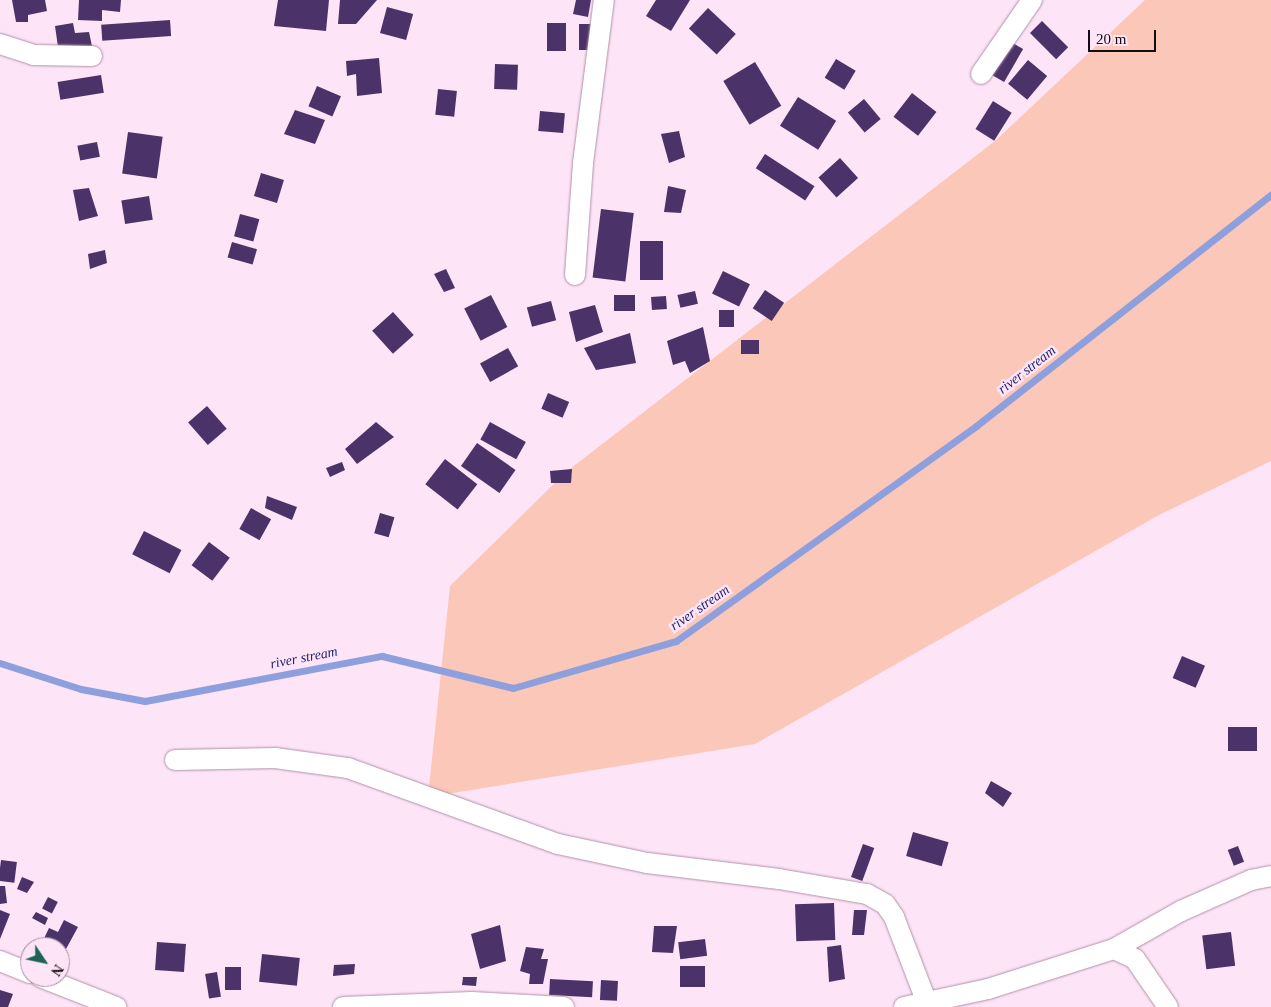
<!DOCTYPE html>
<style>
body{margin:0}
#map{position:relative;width:1271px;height:1007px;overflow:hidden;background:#fee4f7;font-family:"Times New Roman",serif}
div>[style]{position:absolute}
.green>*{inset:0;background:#fbc7b8}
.stream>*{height:7px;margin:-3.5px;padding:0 3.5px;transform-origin:3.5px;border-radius:3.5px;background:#8e9fdd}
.building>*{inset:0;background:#4b3268;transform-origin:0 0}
.roads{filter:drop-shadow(0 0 1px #af92a9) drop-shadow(0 0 1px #af92a9)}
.street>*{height:20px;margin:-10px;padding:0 10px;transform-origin:10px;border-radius:10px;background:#fff}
span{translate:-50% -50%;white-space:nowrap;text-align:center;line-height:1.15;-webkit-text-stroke:5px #fee4f7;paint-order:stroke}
.water-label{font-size:14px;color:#1d256c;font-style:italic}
.north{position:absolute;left:20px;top:937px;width:50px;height:50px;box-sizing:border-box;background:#fee4f7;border:1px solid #a18d9c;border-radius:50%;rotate:124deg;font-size:14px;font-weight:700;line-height:20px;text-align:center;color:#150b13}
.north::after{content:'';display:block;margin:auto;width:18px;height:22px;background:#1d6457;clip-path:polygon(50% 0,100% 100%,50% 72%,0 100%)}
.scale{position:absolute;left:1088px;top:30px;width:68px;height:22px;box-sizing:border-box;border:2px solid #150b13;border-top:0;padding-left:6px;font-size:15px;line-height:18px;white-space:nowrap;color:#150b13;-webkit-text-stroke:4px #fee4f7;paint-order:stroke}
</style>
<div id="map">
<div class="green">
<div style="clip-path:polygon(1145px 0,1271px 0,1271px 461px,1159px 515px,755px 744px,428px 797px,450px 586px,566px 472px,995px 141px)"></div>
</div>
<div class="stream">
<div style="left:0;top:663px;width:85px;rotate:17.8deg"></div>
<div style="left:81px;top:689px;width:65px;rotate:10.6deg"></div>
<div style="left:145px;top:701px;width:241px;rotate:-10.8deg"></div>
<div style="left:382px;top:656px;width:135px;rotate:13.7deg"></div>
<div style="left:513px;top:688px;width:170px;rotate:-16.1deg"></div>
<div style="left:676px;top:641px;width:369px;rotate:-35.6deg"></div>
<div style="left:976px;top:426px;width:375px;rotate:-38.1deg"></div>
</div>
<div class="building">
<div style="clip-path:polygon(12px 0,45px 0,47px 11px,28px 15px,28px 22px,16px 22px)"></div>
<div style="clip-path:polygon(79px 0,121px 0,120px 12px,102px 10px,102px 21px,78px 20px)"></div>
<div style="clip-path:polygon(278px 0,329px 0,326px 31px,274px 26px)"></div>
<div style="clip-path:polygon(340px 0,377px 0,356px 24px,338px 24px)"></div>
<div style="clip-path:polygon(576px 0,591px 0,588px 17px,573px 14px)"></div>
<div style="clip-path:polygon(656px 0,690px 0,671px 31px,646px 16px)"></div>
<div style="left:387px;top:7px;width:27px;height:27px;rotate:15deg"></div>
<div style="left:708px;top:8px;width:38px;height:28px;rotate:43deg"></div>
<div style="left:170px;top:20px;width:16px;height:69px;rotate:86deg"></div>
<div style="left:1042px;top:21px;width:37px;height:17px;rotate:45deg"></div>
<div style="clip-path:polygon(73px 23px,75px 33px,89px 32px,93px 51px,59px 54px,55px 26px)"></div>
<div style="left:547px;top:23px;width:19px;height:28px"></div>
<div style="left:579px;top:24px;width:18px;height:26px"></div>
<div style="left:1011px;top:42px;width:14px;height:38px;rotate:30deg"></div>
<div style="clip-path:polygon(379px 58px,382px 93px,357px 96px,356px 74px,347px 76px,346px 61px)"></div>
<div style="left:836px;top:59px;width:23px;height:22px;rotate:31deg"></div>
<div style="left:1028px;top:60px;width:25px;height:31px;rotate:40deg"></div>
<div style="left:755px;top:62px;width:51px;height:37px;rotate:59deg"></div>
<div style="left:495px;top:64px;width:23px;height:25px;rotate:2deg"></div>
<div style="left:101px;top:75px;width:18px;height:44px;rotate:81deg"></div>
<div style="left:317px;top:86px;width:26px;height:22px;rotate:23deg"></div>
<div style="left:438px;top:89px;width:19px;height:26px;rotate:6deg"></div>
<div style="left:912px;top:93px;width:31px;height:30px;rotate:38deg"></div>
<div style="left:798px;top:97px;width:45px;height:34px;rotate:32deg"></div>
<div style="left:864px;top:99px;width:26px;height:21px;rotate:50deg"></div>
<div style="left:993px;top:101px;width:22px;height:33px;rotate:32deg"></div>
<div style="clip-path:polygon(295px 110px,325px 120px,315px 144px,284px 134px)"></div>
<div style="left:540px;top:111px;width:25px;height:20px;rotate:5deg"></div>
<div style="clip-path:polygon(679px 131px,685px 157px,669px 163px,661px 134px)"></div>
<div style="left:128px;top:132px;width:35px;height:42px;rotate:8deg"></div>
<div style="left:97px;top:142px;width:15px;height:20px;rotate:79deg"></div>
<div style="left:765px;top:154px;width:59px;height:17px;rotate:33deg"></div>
<div style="left:840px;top:158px;width:27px;height:29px;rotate:48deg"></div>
<div style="left:261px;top:173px;width:24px;height:24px;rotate:17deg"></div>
<div style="clip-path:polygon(668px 186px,686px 190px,681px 213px,664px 212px)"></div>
<div style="clip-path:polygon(89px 188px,98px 216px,79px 221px,73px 190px)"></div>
<div style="left:149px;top:196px;width:24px;height:28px;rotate:81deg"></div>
<div style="left:601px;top:209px;width:33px;height:69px;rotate:7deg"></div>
<div style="left:240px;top:214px;width:20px;height:23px;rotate:15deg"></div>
<div style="left:640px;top:241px;width:23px;height:39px"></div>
<div style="left:232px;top:242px;width:26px;height:16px;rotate:16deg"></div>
<div style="clip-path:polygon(105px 250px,107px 263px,90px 269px,88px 254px)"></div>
<div style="clip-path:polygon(446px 269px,455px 288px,444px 292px,434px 274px)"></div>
<div style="left:723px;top:271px;width:30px;height:25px;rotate:26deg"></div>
<div style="left:765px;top:290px;width:23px;height:22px;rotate:34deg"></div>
<div style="left:695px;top:291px;width:13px;height:18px;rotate:77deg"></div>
<div style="left:491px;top:295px;width:36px;height:30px;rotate:63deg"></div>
<div style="left:614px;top:295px;width:21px;height:16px"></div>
<div style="left:666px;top:296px;width:13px;height:15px;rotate:86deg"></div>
<div style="left:551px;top:301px;width:20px;height:25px;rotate:75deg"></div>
<div style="clip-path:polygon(595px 305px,603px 332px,576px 342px,569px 312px)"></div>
<div style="left:719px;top:310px;width:15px;height:17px"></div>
<div style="left:393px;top:312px;width:31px;height:28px;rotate:48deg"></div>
<div style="clip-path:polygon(703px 327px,710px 361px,690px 373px,685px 361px,673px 365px,667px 341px)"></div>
<div style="clip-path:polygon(630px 333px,636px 363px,596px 370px,584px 348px)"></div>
<div style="left:741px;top:340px;width:18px;height:14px"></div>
<div style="left:508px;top:348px;width:21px;height:32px;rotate:61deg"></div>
<div style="left:548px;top:393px;width:23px;height:17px;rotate:23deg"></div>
<div style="left:207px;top:406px;width:30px;height:25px;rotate:49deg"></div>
<div style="clip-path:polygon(376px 422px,394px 437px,357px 464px,345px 449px)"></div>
<div style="left:490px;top:422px;width:41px;height:20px;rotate:29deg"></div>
<div style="left:477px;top:443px;width:47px;height:28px;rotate:35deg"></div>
<div style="left:445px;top:459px;width:41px;height:32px;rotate:38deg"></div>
<div style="clip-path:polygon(342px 462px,345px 470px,330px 477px,326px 468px)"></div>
<div style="clip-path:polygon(572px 469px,571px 483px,551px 483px,550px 471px)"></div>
<div style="clip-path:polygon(267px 496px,297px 507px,292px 520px,265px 508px)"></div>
<div style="left:251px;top:508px;width:23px;height:24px;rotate:29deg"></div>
<div style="left:380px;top:513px;width:15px;height:21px;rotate:16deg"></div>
<div style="left:144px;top:531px;width:42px;height:26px;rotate:27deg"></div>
<div style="left:209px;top:542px;width:26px;height:29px;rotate:37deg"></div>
<div style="left:1182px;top:656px;width:25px;height:24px;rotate:23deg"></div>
<div style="left:1228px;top:727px;width:29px;height:24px"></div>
<div style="clip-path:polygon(991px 781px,1012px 793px,1003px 807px,985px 793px)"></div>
<div style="left:913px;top:832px;width:37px;height:25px;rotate:16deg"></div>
<div style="left:863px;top:844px;width:12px;height:35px;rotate:20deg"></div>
<div style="left:1238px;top:846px;width:17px;height:11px;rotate:69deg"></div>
<div style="left:1px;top:860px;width:16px;height:21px;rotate:7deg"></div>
<div style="clip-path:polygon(22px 877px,34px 882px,27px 893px,17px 889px)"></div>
<div style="clip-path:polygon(0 886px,5px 886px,7px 903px,0 904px)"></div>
<div style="left:48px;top:897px;width:11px;height:13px;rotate:27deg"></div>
<div style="left:834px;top:903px;width:37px;height:39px;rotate:88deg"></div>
<div style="clip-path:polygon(0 910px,10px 914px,0 939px)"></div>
<div style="clip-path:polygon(854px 910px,867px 910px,864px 935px,852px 935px)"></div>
<div style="clip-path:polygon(36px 912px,48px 918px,45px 925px,32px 918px)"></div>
<div style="clip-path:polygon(64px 920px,78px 927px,60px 960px,60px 947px,40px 947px,49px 928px,58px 932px)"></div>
<div style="clip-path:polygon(500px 925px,506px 961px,480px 969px,471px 934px)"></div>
<div style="clip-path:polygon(654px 926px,677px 926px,673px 953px,652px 952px)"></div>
<div style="left:1231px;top:932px;width:34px;height:29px;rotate:83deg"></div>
<div style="left:705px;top:939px;width:17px;height:27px;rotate:83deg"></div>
<div style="left:157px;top:942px;width:29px;height:28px;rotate:4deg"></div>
<div style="clip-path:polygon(841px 945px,845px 979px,829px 982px,827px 947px)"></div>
<div style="clip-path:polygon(526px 947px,544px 949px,541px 959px,548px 959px,543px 984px,529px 984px,530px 974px,520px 971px)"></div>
<div style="left:262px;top:954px;width:38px;height:28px;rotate:6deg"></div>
<div style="clip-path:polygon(355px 964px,354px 974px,333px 976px,334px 965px)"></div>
<div style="left:680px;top:966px;width:25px;height:21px"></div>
<div style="left:241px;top:967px;width:23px;height:16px;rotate:90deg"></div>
<div style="left:217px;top:972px;width:25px;height:12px;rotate:81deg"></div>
<div style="clip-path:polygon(463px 977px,477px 977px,476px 986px,462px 985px)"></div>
<div style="left:550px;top:979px;width:43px;height:16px;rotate:3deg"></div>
<div style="left:601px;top:980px;width:17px;height:20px;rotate:3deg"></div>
<div style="clip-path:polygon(0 990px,13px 994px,8px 1007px,0 1007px)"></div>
</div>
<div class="roads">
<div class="street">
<div style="left:0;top:44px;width:35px;rotate:18deg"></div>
<div style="left:33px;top:55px;width:59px;rotate:1deg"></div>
<div style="left:981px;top:74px;width:90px;rotate:-55.4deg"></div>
<div style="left:575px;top:275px;width:112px;rotate:-85.9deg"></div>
<div style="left:583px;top:163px;width:164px;rotate:-82.7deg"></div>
<div style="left:175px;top:760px;width:100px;rotate:-1.1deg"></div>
<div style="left:275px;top:758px;width:74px;rotate:7.8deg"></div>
<div style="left:348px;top:768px;width:223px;rotate:19.9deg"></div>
<div style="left:558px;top:844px;width:91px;rotate:12.1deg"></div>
<div style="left:647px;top:863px;width:133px;rotate:6.9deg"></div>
<div style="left:779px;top:879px;width:89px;rotate:9.7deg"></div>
<div style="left:867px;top:894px;width:21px;rotate:29deg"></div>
<div style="left:885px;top:904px;width:16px;rotate:55deg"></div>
<div style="left:894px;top:917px;width:92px;rotate:69deg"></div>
<div style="left:1114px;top:949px;width:77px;rotate:-29.6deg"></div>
<div style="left:1181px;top:911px;width:77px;rotate:-23.9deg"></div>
<div style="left:1251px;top:880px;width:20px;rotate:-11deg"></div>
<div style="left:0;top:961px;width:32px;rotate:22deg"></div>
<div style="left:40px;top:977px;width:82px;rotate:21.5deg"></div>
<div style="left:343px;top:1007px;width:129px;rotate:-2.2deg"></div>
<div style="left:472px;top:1002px;width:92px;rotate:3.1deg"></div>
<div style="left:904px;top:1007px;width:86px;rotate:-12.1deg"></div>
<div style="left:988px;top:989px;width:132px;rotate:-17.6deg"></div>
<div style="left:1114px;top:949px;width:23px;rotate:25deg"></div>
<div style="left:1135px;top:959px;width:58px;rotate:55.5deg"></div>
</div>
</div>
<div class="water-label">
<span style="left:1027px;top:370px;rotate:-38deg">river stream</span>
<span style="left:700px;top:608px;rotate:-35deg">river stream</span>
<span style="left:304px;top:658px;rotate:-11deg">river stream</span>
</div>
<div class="north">N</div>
<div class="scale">20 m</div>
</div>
